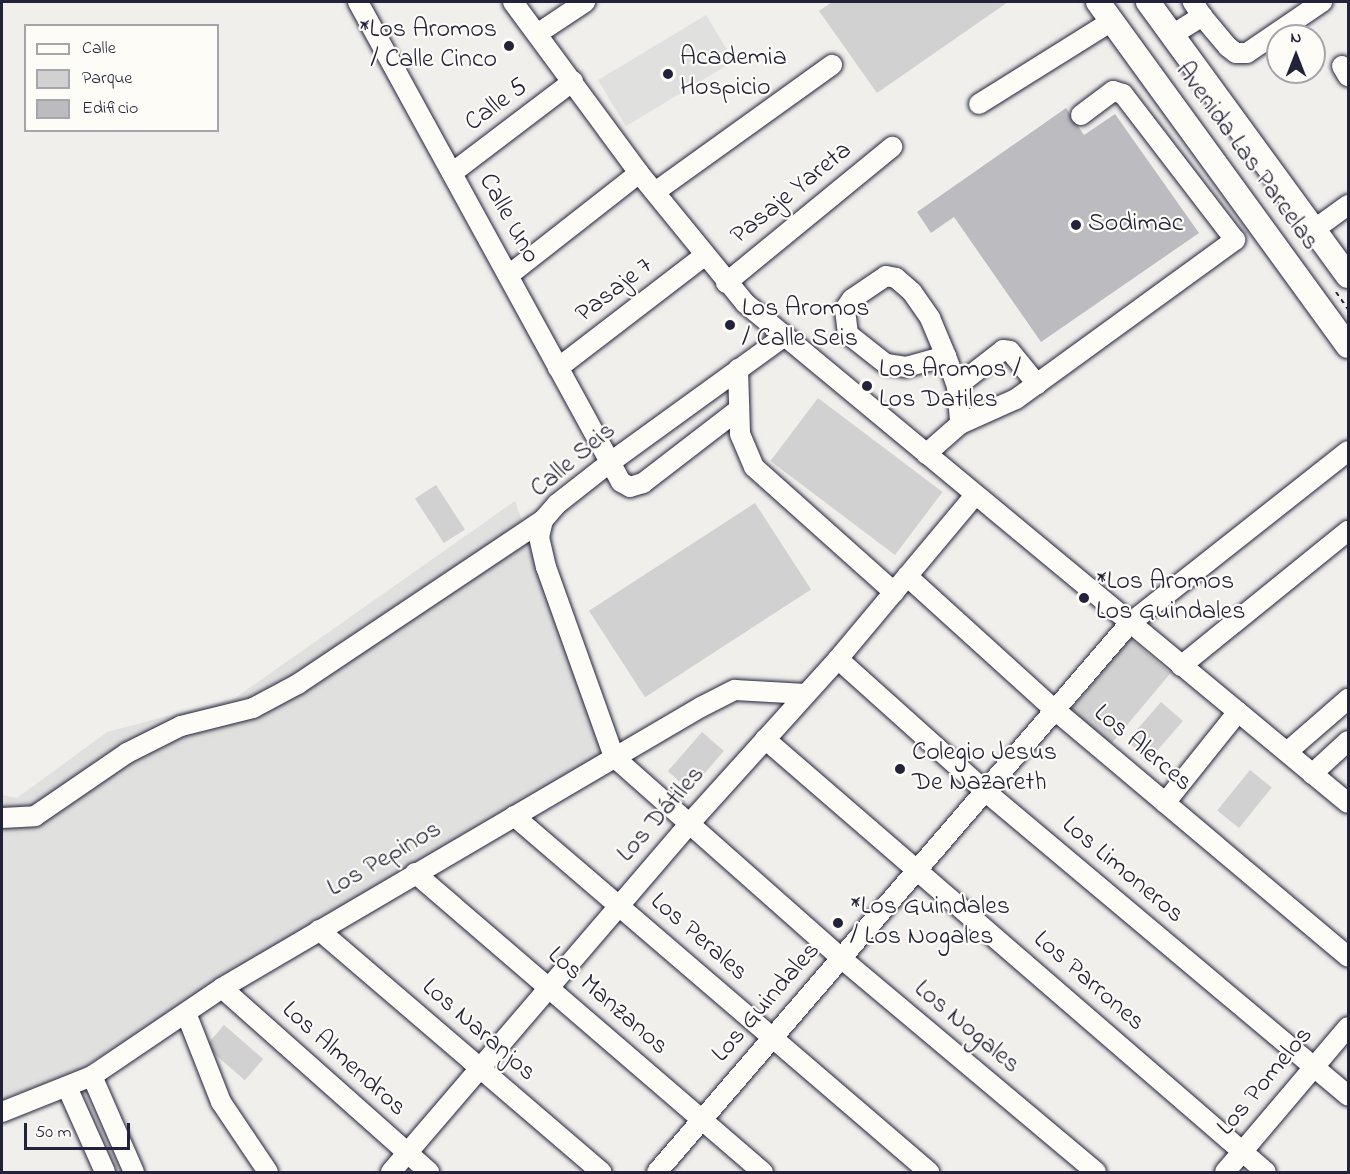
<!DOCTYPE html>
<meta charset="utf-8">
<style>
body{margin:0}
#map{position:relative;width:1350px;height:1174px;overflow:hidden;background:#f0efec;font-family:"Indie Flower",sans-serif}
div>[style]{position:absolute}
.built>*{inset:0;background:#e0e0df;transform-origin:0 0}
.green>*{inset:0;background:#d2d1d1;transform-origin:0 0}
.building>*{inset:0;background:#bcbcc0}
.path>*{height:2px;margin-top:-1px;transform-origin:0;background:repeating-linear-gradient(90deg,#22223b 0 4.5px,transparent 0 9px)}
.roads{filter:drop-shadow(0 0 2px #22223b) drop-shadow(0 0 2px #22223b)}
.minor>*{height:20px;margin:-10px;padding:0 10px;transform-origin:10px;border-radius:10px;background:#fdfcf7}
.major>*{height:24px;margin:-12px;padding:0 12px;transform-origin:12px;border-radius:12px;background:#fdfcf7}
.dots>*{width:16px;height:16px;translate:-50% -50%;box-sizing:border-box;border:3px solid #fdfcf7;border-radius:50%}
span{translate:-50% -50%;white-space:nowrap;text-align:center;line-height:1.15;-webkit-text-stroke:4.5px #fdfcf7;paint-order:stroke}
.poi-label{font-size:26px;color:#22223b}
.right{translate:-100% -50%;text-align:right}
.left{translate:0 -50%;text-align:left}
.street-label{font-size:26px;color:#22223b}
.frame{position:absolute;inset:0;border:3px solid #22223b;pointer-events:none}
.legend{position:absolute;left:24px;top:24px;width:195px;height:108px;box-sizing:border-box;background:#fdfcf7;border:2px solid #a5a5ac;margin:0;padding:8px 10px;list-style:none;font-size:18px;color:#22223b}
.legend li{display:flex;align-items:center;gap:12px;height:30px}
.legend b{width:30px;border:2px solid #a5a5ac}
.north{position:absolute;left:1266px;top:24px;width:60px;height:60px;box-sizing:border-box;background:#fdfcf7;border:2px solid #a5a5ac;border-radius:50%;rotate:0deg;font-size:16px;font-weight:700;line-height:24px;text-align:center;color:#22223b}
.north::after{content:'';display:block;margin:auto;width:21px;height:27px;background:#22223b;clip-path:polygon(50% 0,100% 100%,50% 72%,0 100%)}
.scale{position:absolute;left:24px;top:1123px;width:106px;height:27px;box-sizing:border-box;border:3px solid #22223b;border-top:0;padding-left:8px;font-size:18px;line-height:21px;white-space:nowrap;color:#22223b;-webkit-text-stroke:4px #fdfcf7;paint-order:stroke}
</style>
<div id="map">
<div class="built">
<div style="left:706px;top:15px;width:54px;height:126px;rotate:59deg"></div>
<div style="clip-path:polygon(515px 501px,604px 752px,315px 921px,81px 1069px,59px 1081px,2px 1098px,2px 795px,17px 798px,107px 732px,235px 698px)"></div>
</div>
<div class="green">
<div style="clip-path:polygon(832px 2px,1008px 2px,877px 93px,819px 11px)"></div>
<div style="left:818px;top:398px;width:156px;height:79px;rotate:37deg"></div>
<div style="left:436px;top:485px;width:53px;height:25px;rotate:57deg"></div>
<div style="left:755px;top:503px;width:103px;height:198px;rotate:57deg"></div>
<div style="left:1130px;top:639px;width:53px;height:92px;rotate:40deg"></div>
<div style="left:1161px;top:702px;width:29px;height:52px;rotate:41deg"></div>
<div style="left:702px;top:732px;width:29px;height:52px;rotate:41deg"></div>
<div style="left:1250px;top:770px;width:28px;height:52px;rotate:39deg"></div>
<div style="left:224px;top:1025px;width:52px;height:28px;rotate:41deg"></div>
</div>
<div class="building">
<div style="clip-path:polygon(1066px 108px,1084px 135px,1115px 114px,1199px 233px,1041px 342px,954px 217px,931px 233px,917px 212px)"></div>
</div>
<div class="path">
<div style="left:1336px;top:292px;width:21px;rotate:55deg"></div>
</div>
<div class="roads">
<div class="minor">
<div style="left:358px;top:2px;width:547px;rotate:61.28deg"></div>
<div style="left:621px;top:482px;width:10px;rotate:29deg"></div>
<div style="left:630px;top:487px;width:14px;rotate:-17deg"></div>
<div style="left:643px;top:483px;width:121px;rotate:-37.6deg"></div>
<div style="left:513px;top:2px;width:212px;rotate:53.6deg"></div>
<div style="left:639px;top:173px;width:168px;rotate:50.8deg"></div>
<div style="left:745px;top:303px;width:783px;rotate:39.67deg"></div>
<div style="left:1202px;top:16px;width:40px;rotate:50deg"></div>
<div style="left:1228px;top:47px;width:10px;rotate:37deg"></div>
<div style="left:1236px;top:53px;width:11px"></div>
<div style="left:1247px;top:53px;width:91px;rotate:-34.2deg"></div>
<div style="left:537px;top:34px;width:58px;rotate:-33.7deg"></div>
<div style="left:1172px;top:35px;width:36px;rotate:-32deg"></div>
<div style="left:1202px;top:16px;width:17px;rotate:-123deg"></div>
<div style="left:1342px;top:66px;width:12px;rotate:59deg"></div>
<div style="left:979px;top:104px;width:157px;rotate:-32deg"></div>
<div style="left:452px;top:173px;width:152px;rotate:-37.2deg"></div>
<div style="left:655px;top:192px;width:218px;rotate:-35.7deg"></div>
<div style="left:1315px;top:229px;width:41px;rotate:-36deg"></div>
<div style="left:509px;top:275px;width:165px;rotate:-38.1deg"></div>
<div style="left:726px;top:283px;width:215px;rotate:-39.3deg"></div>
<div style="left:782px;top:338px;width:215px;rotate:144.1deg"></div>
<div style="left:608px;top:464px;width:65px;rotate:141.9deg"></div>
<div style="left:557px;top:504px;width:21px;rotate:131deg"></div>
<div style="left:543px;top:520px;width:17px;rotate:103deg"></div>
<div style="left:539px;top:537px;width:31px;rotate:77deg"></div>
<div style="left:546px;top:567px;width:202px;rotate:70.3deg"></div>
<div style="left:614px;top:757px;width:303px;rotate:41.5deg"></div>
<div style="left:841px;top:958px;width:333px;rotate:40deg"></div>
<div style="left:946px;top:356px;width:41px;rotate:164.6deg"></div>
<div style="left:906px;top:367px;width:20px;rotate:-171deg"></div>
<div style="left:886px;top:364px;width:48px;rotate:-141.7deg"></div>
<div style="left:848px;top:334px;width:25px;rotate:-97deg"></div>
<div style="left:845px;top:309px;width:12px;rotate:-55deg"></div>
<div style="left:852px;top:299px;width:41px;rotate:-34.1deg"></div>
<div style="left:886px;top:276px;width:10px;rotate:11deg"></div>
<div style="left:896px;top:278px;width:21px;rotate:41deg"></div>
<div style="left:912px;top:292px;width:32px;rotate:55deg"></div>
<div style="left:930px;top:318px;width:41px;rotate:67.2deg"></div>
<div style="left:946px;top:356px;width:32px;rotate:70deg"></div>
<div style="left:957px;top:386px;width:38px;rotate:85deg"></div>
<div style="left:558px;top:368px;width:184px;rotate:-37.5deg"></div>
<div style="left:738px;top:369px;width:65px;rotate:88.2deg"></div>
<div style="left:740px;top:434px;width:36px;rotate:67deg"></div>
<div style="left:754px;top:467px;width:188px;rotate:41.8deg"></div>
<div style="left:957px;top:386px;width:58px;rotate:-38deg"></div>
<div style="left:1003px;top:350px;width:7px;rotate:8deg"></div>
<div style="left:1010px;top:351px;width:43px;rotate:50.7deg"></div>
<div style="left:926px;top:454px;width:45px;rotate:-41.4deg"></div>
<div style="left:960px;top:424px;width:61px;rotate:-24.1deg"></div>
<div style="left:1016px;top:399px;width:271px;rotate:-36deg"></div>
<div style="left:1235px;top:240px;width:184px;rotate:-127.5deg"></div>
<div style="left:1123px;top:94px;width:10px;rotate:-163deg"></div>
<div style="left:1113px;top:91px;width:40px;rotate:143deg"></div>
<div style="left:907px;top:576px;width:200px;rotate:42.2deg"></div>
<div style="left:1055px;top:710px;width:383px;rotate:40.1deg"></div>
<div style="left:838px;top:659px;width:198px;rotate:41.9deg"></div>
<div style="left:985px;top:791px;width:474px;rotate:40deg"></div>
<div style="left:1181px;top:666px;width:215px;rotate:-39deg"></div>
<div style="left:765px;top:739px;width:662px;rotate:40.84deg"></div>
<div style="left:1287px;top:752px;width:81px;rotate:-41deg"></div>
<div style="left:1312px;top:774px;width:49px;rotate:-42.5deg"></div>
<div style="left:1165px;top:803px;width:117px;rotate:-51.3deg"></div>
<div style="left:514px;top:816px;width:547px;rotate:40.62deg"></div>
<div style="left:2px;top:818px;width:33px;rotate:-3deg"></div>
<div style="left:35px;top:816px;width:112px;rotate:-34.4deg"></div>
<div style="left:127px;top:753px;width:60px;rotate:-26.6deg"></div>
<div style="left:181px;top:726px;width:74px;rotate:-14deg"></div>
<div style="left:253px;top:708px;width:51px;rotate:-28.1deg"></div>
<div style="left:298px;top:684px;width:295px;rotate:-33.8deg"></div>
<div style="left:415px;top:873px;width:459px;rotate:40.7deg"></div>
<div style="left:319px;top:930px;width:372px;rotate:40.6deg"></div>
<div style="left:222px;top:988px;width:277px;rotate:41.6deg"></div>
<div style="left:186px;top:1013px;width:96px;rotate:68.5deg"></div>
<div style="left:221px;top:1102px;width:84px;rotate:56.1deg"></div>
<div style="left:92px;top:1076px;width:105px;rotate:66.4deg"></div>
<div style="left:67px;top:1087px;width:93px;rotate:65.9deg"></div>
<div style="left:2px;top:1112px;width:97px;rotate:-21.8deg"></div>
<div style="left:92px;top:1076px;width:157px;rotate:-34.1deg"></div>
<div style="left:222px;top:988px;width:555px;rotate:-30.4deg"></div>
<div style="left:701px;top:707px;width:38px;rotate:-27deg"></div>
<div style="left:735px;top:690px;width:71px;rotate:3.2deg"></div>
<div style="left:391px;top:1172px;width:458px;rotate:-49.4deg"></div>
<div style="left:689px;top:824px;width:222px;rotate:-47.9deg"></div>
<div style="left:838px;top:659px;width:214px;rotate:-50.1deg"></div>
<div style="left:657px;top:1172px;width:723px;rotate:-49.26deg"></div>
<div style="left:1129px;top:624px;width:279px;rotate:-38.3deg"></div>
<div style="left:1225px;top:1172px;width:190px;rotate:-49.7deg"></div>
</div>
<div class="major">
<div style="left:1098px;top:2px;width:425px;rotate:54deg"></div>
<div style="left:1148px;top:2px;width:339px;rotate:53.9deg"></div>
</div>
</div>
<div class="dots">
<div style="left:509px;top:46px;background:#22223b"></div>
<div style="left:668px;top:74px;background:#22223b"></div>
<div style="left:1076px;top:225px;background:#22223b"></div>
<div style="left:730px;top:325px;background:#22223b"></div>
<div style="left:867px;top:386px;background:#22223b"></div>
<div style="left:1084px;top:598px;background:#22223b"></div>
<div style="left:900px;top:769px;background:#22223b"></div>
<div style="left:838px;top:923px;background:#22223b"></div>
</div>
<div class="poi-label">
<span class="right" style="left:497px;top:46px">*Los Aromos<br>/ Calle Cinco</span>
<span class="left" style="left:680px;top:74px">Academia<br>Hospicio</span>
<span class="left" style="left:1088px;top:225px">Sodimac</span>
<span class="left" style="left:742px;top:325px">Los Aromos<br>/ Calle Seis</span>
<span class="left" style="left:879px;top:386px">Los Aromos /<br>Los Datiles</span>
<span class="left" style="left:1096px;top:598px">*Los Aromos<br>Los Guindales</span>
<span class="left" style="left:912px;top:769px">Colegio Jesus<br>De Nazareth</span>
<span class="left" style="left:850px;top:923px">*Los Guindales<br>/ Los Nogales</span>
</div>
<div class="street-label">
<span style="left:497px;top:106px;rotate:-37deg">Calle 5</span>
<span style="left:1246px;top:157px;rotate:54deg">Avenida Las Parcelas</span>
<span style="left:792px;top:194px;rotate:-39deg">Pasaje Yareta</span>
<span style="left:508px;top:219px;rotate:61deg">Calle Uno</span>
<span style="left:615px;top:291px;rotate:-38deg">Pasaje 7</span>
<span style="left:574px;top:461px;rotate:-40deg">Calle Seis</span>
<span style="left:1142px;top:749px;rotate:40deg">Los Alerces</span>
<span style="left:662px;top:815px;rotate:-49deg">Los Dátiles</span>
<span style="left:385px;top:860px;rotate:-30deg">Los Pepinos</span>
<span style="left:1122px;top:871px;rotate:40deg">Los Limoneros</span>
<span style="left:698px;top:938px;rotate:41deg">Los Perales</span>
<span style="left:1088px;top:982px;rotate:41deg">Los Parrones</span>
<span style="left:607px;top:1002px;rotate:41deg">Los Manzanos</span>
<span style="left:767px;top:1003px;rotate:-49deg">Los Guindales</span>
<span style="left:966px;top:1028px;rotate:40deg">Los Nogales</span>
<span style="left:478px;top:1031px;rotate:41deg">Los Naranjos</span>
<span style="left:343px;top:1060px;rotate:42deg">Los Almendros</span>
<span style="left:1266px;top:1082px;rotate:-50deg">Los Pomelos</span>
</div>
<div class="frame"></div>
<ul class="legend">
<li><b style="height:8px;background:#fdfcf7"></b>Calle</li>
<li><b style="height:16px;background:#d2d1d1"></b>Parque</li>
<li><b style="height:16px;background:#bcbcc0"></b>Edificio</li>
</ul>
<div class="north">N</div>
<div class="scale">50 m</div>
</div>
